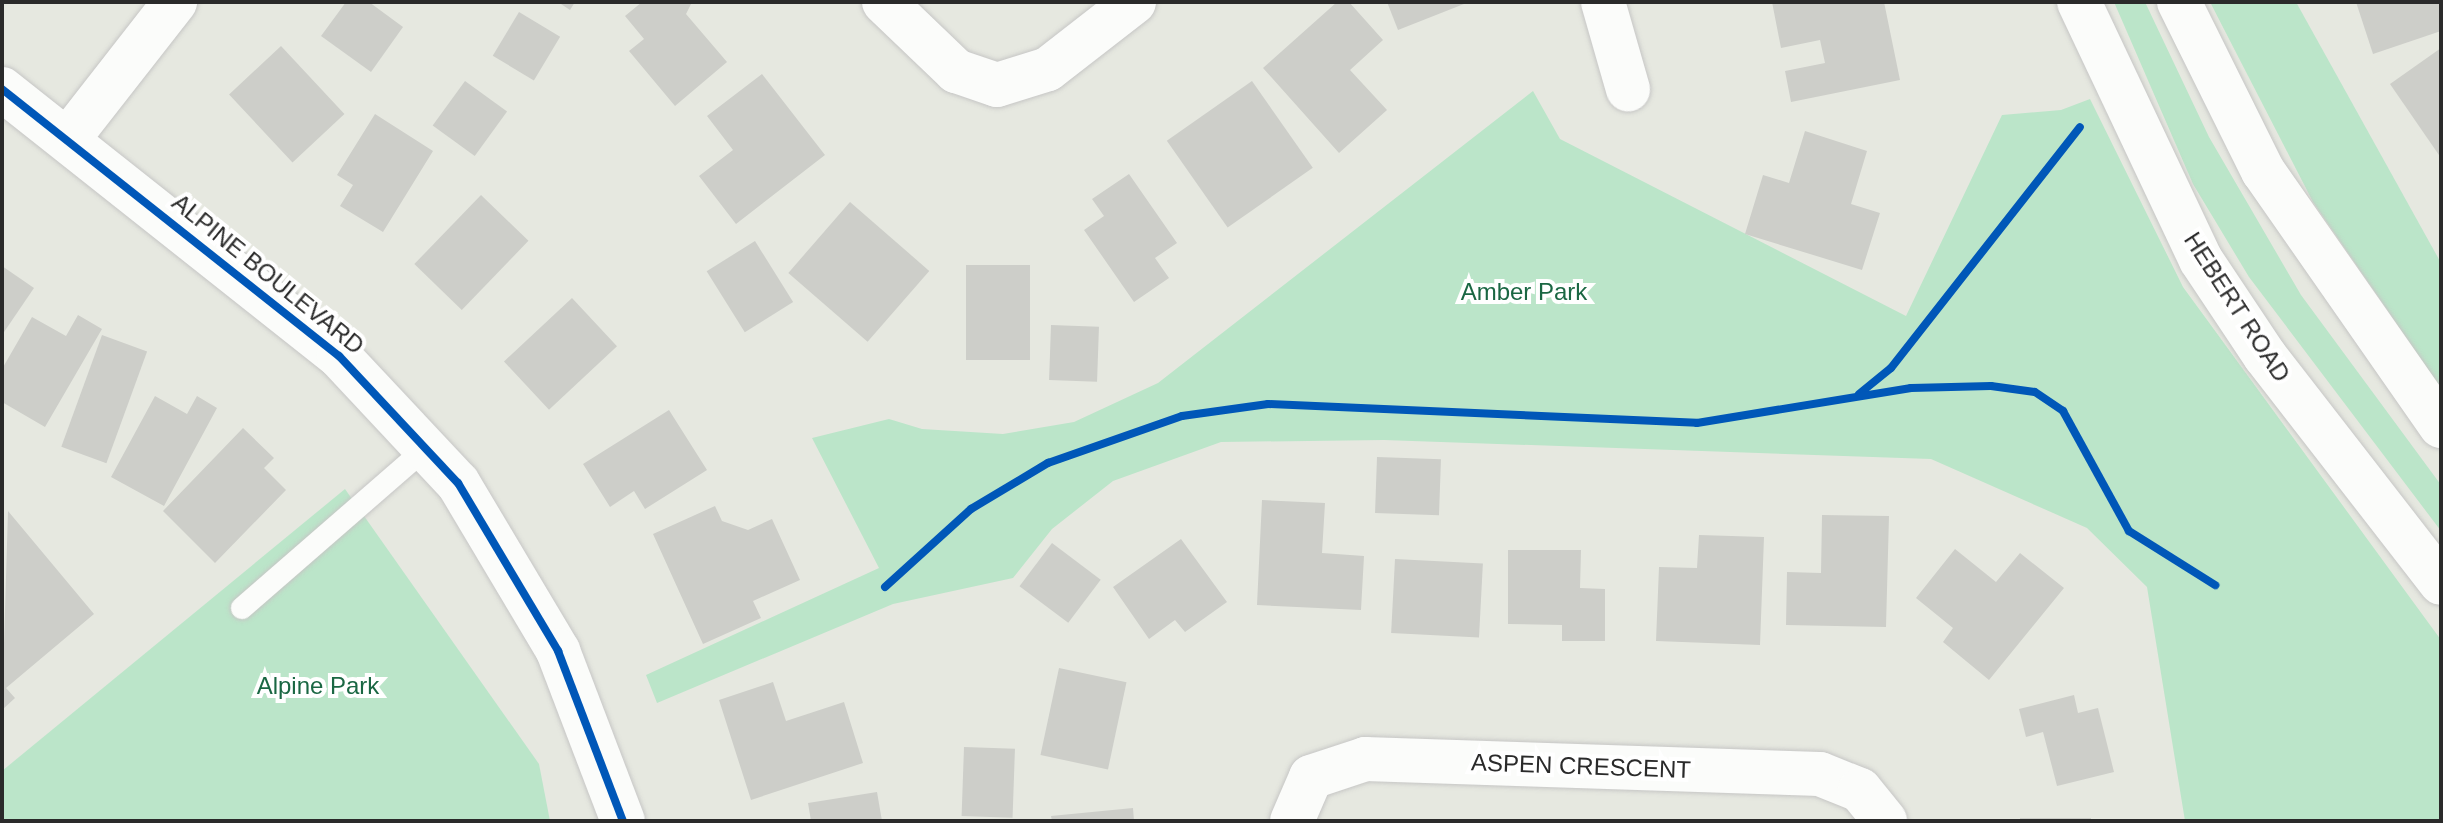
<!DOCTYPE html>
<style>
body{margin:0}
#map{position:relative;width:2443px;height:823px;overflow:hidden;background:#e6e8e0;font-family:Arial,sans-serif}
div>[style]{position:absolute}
.green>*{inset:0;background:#bbe5c9}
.building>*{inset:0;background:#cdcec9;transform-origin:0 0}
.roads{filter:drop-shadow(0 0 2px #c6c6c5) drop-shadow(0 0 2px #c6c6c5)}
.lane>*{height:22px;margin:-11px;padding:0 11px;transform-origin:11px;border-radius:11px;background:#fbfcfa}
.street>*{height:44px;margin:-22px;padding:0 22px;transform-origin:22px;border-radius:22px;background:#fbfcfa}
.secondary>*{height:44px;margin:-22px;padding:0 22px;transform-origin:22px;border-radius:22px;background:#fbfcfa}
.cycleway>*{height:8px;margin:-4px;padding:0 4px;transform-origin:4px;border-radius:4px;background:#0057b8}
span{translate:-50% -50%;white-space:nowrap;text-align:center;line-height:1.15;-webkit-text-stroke:8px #fff;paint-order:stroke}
.street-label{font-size:24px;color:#2a2a2a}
.park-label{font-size:24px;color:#1a6743}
.frame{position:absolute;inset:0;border:4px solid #2a2a2a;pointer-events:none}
</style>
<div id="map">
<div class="green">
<div style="clip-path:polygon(2114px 2px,2145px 2px,2209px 137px,2301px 295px,2441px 485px,2441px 531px,2249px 277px,2193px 184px)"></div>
<div style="clip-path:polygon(2210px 2px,2296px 2px,2441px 263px,2441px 388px,2313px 202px)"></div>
<div style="clip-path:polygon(1533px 91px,1560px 139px,1906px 316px,2002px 115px,2061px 110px,2090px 99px,2183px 287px,2441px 640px,2441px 821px,2185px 821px,2147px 587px,2087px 528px,1931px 459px,1384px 440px,1221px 442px,1113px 481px,1052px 529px,1013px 578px,893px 604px,657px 703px,646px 675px,879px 568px,812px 438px,889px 419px,922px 429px,1003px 434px,1074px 422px,1158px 383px)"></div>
<div style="clip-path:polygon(345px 489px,539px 764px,550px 821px,2px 821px,2px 771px)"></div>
</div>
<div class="building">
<div style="clip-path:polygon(346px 2px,369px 2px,403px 27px,371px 72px,321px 36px)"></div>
<div style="clip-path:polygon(558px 2px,575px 2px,570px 10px)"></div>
<div style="clip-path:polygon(642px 2px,692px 2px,686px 14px,727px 62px,675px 106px,629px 51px,644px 39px,625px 16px)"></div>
<div style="clip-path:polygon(1337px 2px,1349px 2px,1383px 40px,1350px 70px,1387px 110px,1339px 153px,1263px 68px)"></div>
<div style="clip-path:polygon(1387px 2px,1469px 2px,1398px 30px)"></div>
<div style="clip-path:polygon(1772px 2px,1884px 2px,1900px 80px,1791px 102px,1785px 71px,1825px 63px,1820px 40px,1781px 48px)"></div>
<div style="clip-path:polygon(2356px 2px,2441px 2px,2441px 31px,2373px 54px)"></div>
<div style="left:519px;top:12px;width:48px;height:51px;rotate:31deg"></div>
<div style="left:281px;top:46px;width:93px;height:71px;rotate:47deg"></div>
<div style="clip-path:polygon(2441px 48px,2441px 158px,2390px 84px)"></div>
<div style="clip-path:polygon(762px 74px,825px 155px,736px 224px,699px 176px,733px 150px,707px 116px)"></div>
<div style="left:465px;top:81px;width:52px;height:55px;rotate:36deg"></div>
<div style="left:1252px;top:81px;width:106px;height:104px;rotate:55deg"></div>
<div style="clip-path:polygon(375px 114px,433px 151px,383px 232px,340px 206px,353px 185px,337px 175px)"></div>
<div style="clip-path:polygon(1805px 131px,1867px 151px,1851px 204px,1880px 213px,1862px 270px,1745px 234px,1763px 175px,1789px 183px)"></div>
<div style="clip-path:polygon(1129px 174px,1177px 243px,1155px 258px,1169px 278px,1134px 302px,1084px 230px,1104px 216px,1092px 199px)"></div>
<div style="left:481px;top:195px;width:66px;height:96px;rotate:44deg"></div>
<div style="left:850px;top:202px;width:105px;height:94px;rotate:41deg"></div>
<div style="left:755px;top:241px;width:72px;height:57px;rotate:58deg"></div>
<div style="left:1030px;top:265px;width:95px;height:64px;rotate:90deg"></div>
<div style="clip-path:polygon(2px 266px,34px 288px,2px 335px)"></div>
<div style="left:572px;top:298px;width:66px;height:93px;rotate:47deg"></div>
<div style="clip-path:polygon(78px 315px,102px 329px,45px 427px,2px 402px,2px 369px,32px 317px,66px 336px)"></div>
<div style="left:1051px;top:325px;width:48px;height:55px;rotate:2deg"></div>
<div style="left:102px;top:335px;width:48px;height:119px;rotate:20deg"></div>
<div style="clip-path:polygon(155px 396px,187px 414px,197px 396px,217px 408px,164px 506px,111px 477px)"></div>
<div style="clip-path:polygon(669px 410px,707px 470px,645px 509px,634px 491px,610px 507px,583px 464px)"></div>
<div style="clip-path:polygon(243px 428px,274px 458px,264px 468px,286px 490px,215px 563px,163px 511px)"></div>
<div style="left:1377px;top:457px;width:64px;height:56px;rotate:2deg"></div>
<div style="clip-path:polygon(1262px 500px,1325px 503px,1322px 553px,1364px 556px,1361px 610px,1257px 605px)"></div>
<div style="clip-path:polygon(715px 506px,722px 521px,748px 530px,772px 519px,800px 580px,753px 601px,761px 618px,703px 644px,653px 534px)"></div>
<div style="clip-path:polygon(8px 511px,94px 614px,6px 688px,15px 698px,2px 710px)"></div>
<div style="clip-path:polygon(1822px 515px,1889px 516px,1886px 627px,1786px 625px,1787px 572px,1821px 573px)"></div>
<div style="clip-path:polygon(1699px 535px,1764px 537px,1760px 645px,1656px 641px,1659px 567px,1697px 568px)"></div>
<div style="clip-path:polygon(1181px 539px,1227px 602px,1185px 632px,1175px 620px,1149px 639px,1113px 587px)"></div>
<div style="left:1052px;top:543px;width:61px;height:54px;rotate:37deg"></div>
<div style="clip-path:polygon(1955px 549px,1996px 582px,2020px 553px,2064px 588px,1989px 680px,1943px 642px,1953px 628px,1916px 598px)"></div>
<div style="clip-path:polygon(1508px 550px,1581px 550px,1580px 588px,1605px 589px,1605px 641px,1562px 641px,1562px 625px,1508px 624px)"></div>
<div style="left:1395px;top:559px;width:88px;height:74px;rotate:3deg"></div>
<div style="left:1059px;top:668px;width:69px;height:89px;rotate:12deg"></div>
<div style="clip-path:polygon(773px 682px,786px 721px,844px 702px,863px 763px,751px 800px,719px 700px)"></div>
<div style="clip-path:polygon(2074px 695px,2078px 713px,2098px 708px,2114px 772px,2057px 786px,2043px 732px,2026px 737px,2019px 709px)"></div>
<div style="left:964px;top:747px;width:51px;height:69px;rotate:2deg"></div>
<div style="clip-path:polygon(877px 792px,882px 821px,811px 821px,808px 803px)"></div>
<div style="clip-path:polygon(1133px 808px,1134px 821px,1052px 821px,1051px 816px)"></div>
<div style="left:2020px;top:818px;width:71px;height:3px"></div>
</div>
<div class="roads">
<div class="lane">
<div style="left:242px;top:608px;width:245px;rotate:-41deg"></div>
</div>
<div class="street">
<div style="left:884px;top:2px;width:100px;rotate:43.8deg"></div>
<div style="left:956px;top:71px;width:43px;rotate:18.9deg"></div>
<div style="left:997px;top:85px;width:53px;rotate:-17.4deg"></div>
<div style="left:1048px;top:69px;width:109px;rotate:-37.9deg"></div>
<div style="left:1603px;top:2px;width:91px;rotate:74deg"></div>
<div style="left:68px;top:139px;width:174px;rotate:-52deg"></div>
<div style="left:1292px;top:821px;width:48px;rotate:-66.6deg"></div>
<div style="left:1311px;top:777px;width:57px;rotate:-18.4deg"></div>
<div style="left:1365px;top:759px;width:455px;rotate:1.9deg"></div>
<div style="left:1820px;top:774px;width:43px;rotate:21.8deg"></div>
<div style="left:1860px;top:790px;width:40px;rotate:51deg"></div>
</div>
<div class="secondary">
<div style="left:2079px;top:2px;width:285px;rotate:64.7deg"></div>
<div style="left:2201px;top:260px;width:115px;rotate:56.3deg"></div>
<div style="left:2265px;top:356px;width:287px;rotate:52.2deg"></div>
<div style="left:2179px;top:2px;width:189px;rotate:63.6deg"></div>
<div style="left:2263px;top:171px;width:311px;rotate:55.1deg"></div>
<div style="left:2px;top:89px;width:430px;rotate:38.4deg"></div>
<div style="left:339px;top:356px;width:174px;rotate:46.9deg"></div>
<div style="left:458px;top:483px;width:196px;rotate:59.2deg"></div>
<div style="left:558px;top:651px;width:182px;rotate:69.1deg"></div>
</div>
</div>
<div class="cycleway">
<div style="left:2px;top:89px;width:430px;rotate:38.4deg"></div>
<div style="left:339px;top:356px;width:174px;rotate:46.9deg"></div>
<div style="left:458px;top:483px;width:196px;rotate:59.2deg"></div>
<div style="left:558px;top:651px;width:182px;rotate:69.1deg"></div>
<div style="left:1859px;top:394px;width:41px;rotate:-39.1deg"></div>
<div style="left:1891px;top:368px;width:306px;rotate:-51.9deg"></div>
<div style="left:885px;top:587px;width:116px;rotate:-42.2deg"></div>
<div style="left:971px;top:509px;width:90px;rotate:-30.9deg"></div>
<div style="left:1048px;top:463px;width:142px;rotate:-19.3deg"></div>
<div style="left:1182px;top:416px;width:87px;rotate:-7.9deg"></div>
<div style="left:1268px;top:404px;width:429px;rotate:2.5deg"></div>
<div style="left:1697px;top:423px;width:217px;rotate:-9.3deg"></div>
<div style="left:1911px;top:388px;width:80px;rotate:-1.4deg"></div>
<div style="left:1991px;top:386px;width:44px;rotate:7.8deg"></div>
<div style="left:2035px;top:392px;width:34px;rotate:34deg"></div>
<div style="left:2063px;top:411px;width:137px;rotate:61.2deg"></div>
<div style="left:2129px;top:531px;width:102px;rotate:32.1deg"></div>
</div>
<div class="street-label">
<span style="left:268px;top:274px;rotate:39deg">ALPINE BOULEVARD</span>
<span style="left:2237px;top:307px;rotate:57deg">HEBERT ROAD</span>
<span style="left:1581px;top:766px;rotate:2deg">ASPEN CRESCENT</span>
</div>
<div class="park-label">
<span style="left:1524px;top:292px">Amber Park</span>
<span style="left:318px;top:686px">Alpine Park</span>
</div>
<div class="frame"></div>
</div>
